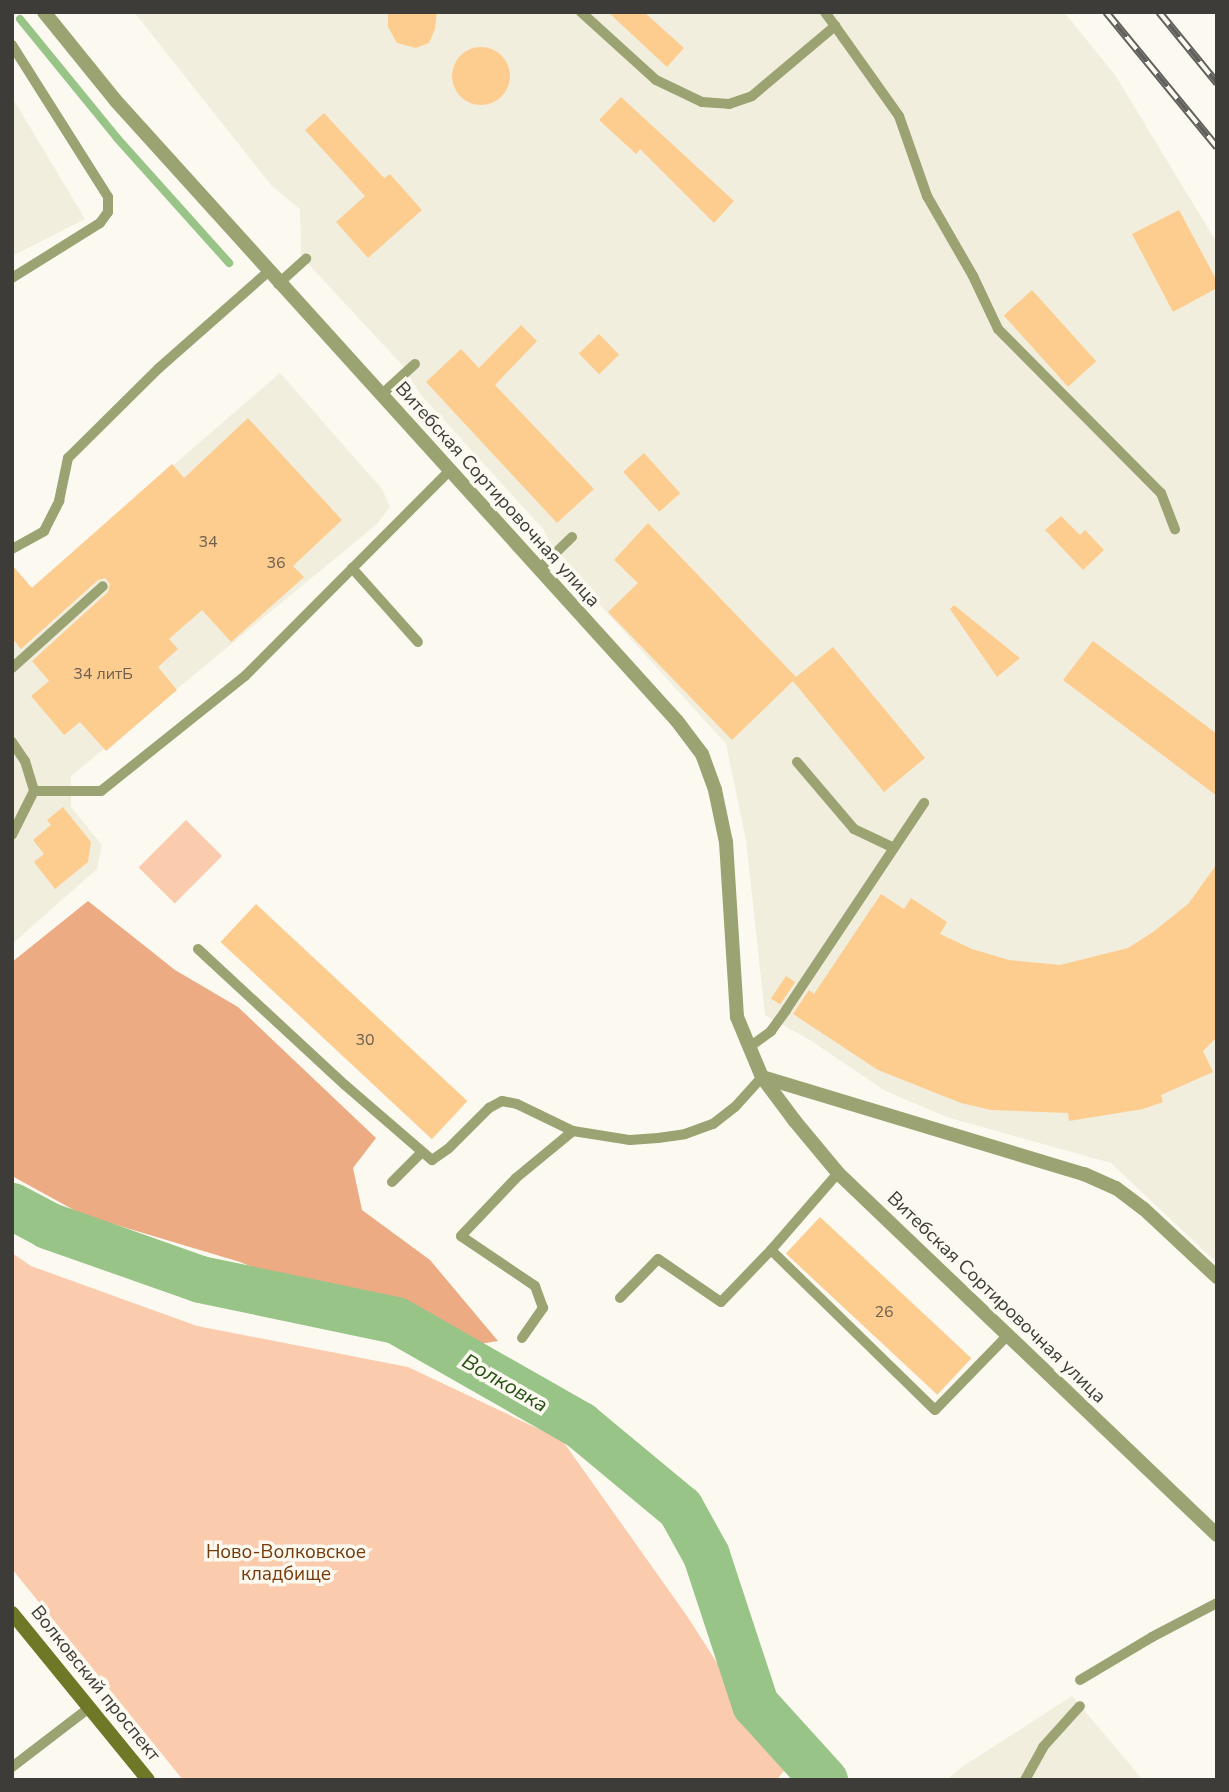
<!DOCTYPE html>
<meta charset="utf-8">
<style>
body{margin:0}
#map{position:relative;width:1229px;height:1792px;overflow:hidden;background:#fbf9f0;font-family:"Nunito Sans",sans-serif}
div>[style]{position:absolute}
.built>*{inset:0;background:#f2eede}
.green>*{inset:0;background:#fbcbae;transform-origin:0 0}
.forest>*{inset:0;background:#edab83}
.stream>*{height:8px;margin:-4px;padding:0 4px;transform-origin:4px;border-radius:4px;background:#98c488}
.river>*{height:47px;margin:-23.5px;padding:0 23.5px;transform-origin:23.5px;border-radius:23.5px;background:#98c488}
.building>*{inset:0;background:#fdcd90;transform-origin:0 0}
.round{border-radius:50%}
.lane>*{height:10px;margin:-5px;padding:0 5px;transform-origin:5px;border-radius:5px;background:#9aa371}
.street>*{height:14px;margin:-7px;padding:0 7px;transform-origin:7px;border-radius:7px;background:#9aa371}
.secondary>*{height:14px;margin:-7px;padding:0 7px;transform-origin:7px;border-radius:7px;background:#6e7827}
.rail>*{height:8px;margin-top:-4px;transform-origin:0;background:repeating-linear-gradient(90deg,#fbf9f0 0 16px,#61605c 0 32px);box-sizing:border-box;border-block:2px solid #61605c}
span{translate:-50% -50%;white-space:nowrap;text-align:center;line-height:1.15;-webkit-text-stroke:7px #fbf9f0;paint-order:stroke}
.number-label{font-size:16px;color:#6d604f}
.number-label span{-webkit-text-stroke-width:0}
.street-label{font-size:19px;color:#3d3c39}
.park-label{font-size:19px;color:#75390a}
.water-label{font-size:21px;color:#254e12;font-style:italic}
.frame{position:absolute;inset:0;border:14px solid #3d3c39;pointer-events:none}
</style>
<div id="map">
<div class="built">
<div style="clip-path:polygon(134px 12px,1064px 12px,1115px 75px,1217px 243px,1217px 1263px,1111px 1163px,950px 1118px,906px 1100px,884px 1090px,810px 1040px,765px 1015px,746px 840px,726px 744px,563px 564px,543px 529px,421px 395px,403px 366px,301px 256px,300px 209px,271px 185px)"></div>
<div style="clip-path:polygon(12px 97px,85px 219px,12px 256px)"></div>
<div style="clip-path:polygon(280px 373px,382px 489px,390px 507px,377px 524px,71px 776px,71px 807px,102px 845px,97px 869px,12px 944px,12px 578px,32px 587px)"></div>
<div style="clip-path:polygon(1072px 1696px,1143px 1780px,946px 1780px,962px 1767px)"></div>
</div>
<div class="green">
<div style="left:186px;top:820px;width:51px;height:67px;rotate:45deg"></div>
<div style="clip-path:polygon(12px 1253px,31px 1266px,197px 1326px,408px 1367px,562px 1440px,687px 1616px,785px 1769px,777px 1780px,183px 1780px,12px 1569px)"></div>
</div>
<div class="forest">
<div style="clip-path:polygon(88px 901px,175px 970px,238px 1007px,376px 1138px,353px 1168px,362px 1210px,430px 1260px,498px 1341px,442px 1350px,353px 1308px,240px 1262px,83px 1215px,12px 1176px,12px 962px)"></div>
</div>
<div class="stream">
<div style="left:20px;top:19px;width:154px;rotate:50.8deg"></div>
<div style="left:117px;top:138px;width:168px;rotate:48.1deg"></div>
</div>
<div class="river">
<div style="left:12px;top:1206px;width:40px;rotate:28deg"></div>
<div style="left:47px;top:1225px;width:162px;rotate:19.4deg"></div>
<div style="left:200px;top:1279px;width:200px;rotate:11.8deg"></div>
<div style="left:396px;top:1320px;width:212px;rotate:29.7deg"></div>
<div style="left:580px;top:1425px;width:130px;rotate:39.7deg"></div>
<div style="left:680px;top:1508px;width:54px;rotate:61deg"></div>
<div style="left:706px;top:1555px;width:157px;rotate:71.8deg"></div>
<div style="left:755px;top:1704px;width:103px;rotate:47.8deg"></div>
</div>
<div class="building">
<div style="clip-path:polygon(388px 12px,437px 12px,435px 29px,429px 43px,416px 48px,397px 43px,388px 27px)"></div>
<div style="clip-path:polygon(608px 12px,644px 12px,684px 48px,667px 67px)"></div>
<div class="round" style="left:452px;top:47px;width:58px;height:58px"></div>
<div style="clip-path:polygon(621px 97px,734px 201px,714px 223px,640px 149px,636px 154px,599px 120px)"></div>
<div style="clip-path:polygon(324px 113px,384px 178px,390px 174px,422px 210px,368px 258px,336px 222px,365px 196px,305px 130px)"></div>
<div style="clip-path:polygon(1179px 210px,1217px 281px,1217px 288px,1173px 312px,1132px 234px)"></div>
<div style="left:1032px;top:290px;width:96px;height:38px;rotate:48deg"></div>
<div style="clip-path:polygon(521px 325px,537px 341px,495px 385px,594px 489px,557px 523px,426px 382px,461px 349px,479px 368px)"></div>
<div style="left:599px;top:334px;width:29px;height:28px;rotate:46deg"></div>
<div style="clip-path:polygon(248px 418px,342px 520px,293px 566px,304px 577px,231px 642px,202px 610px,169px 639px,178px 649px,158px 667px,177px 690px,106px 751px,80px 722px,64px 735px,31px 696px,49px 681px,32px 661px,108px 592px,110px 584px,105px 578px,98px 580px,21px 649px,12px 638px,12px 565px,32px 588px,172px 464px,184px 478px)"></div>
<div style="left:644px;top:453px;width:54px;height:28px;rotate:48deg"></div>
<div style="clip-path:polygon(1061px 516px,1080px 535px,1085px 530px,1104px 550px,1083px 570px,1045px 530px)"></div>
<div style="clip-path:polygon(648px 523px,796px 677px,833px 647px,925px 758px,884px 792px,793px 681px,732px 740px,608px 612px,638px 583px,614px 560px)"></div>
<div style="clip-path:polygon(954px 605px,1020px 658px,997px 677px,950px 609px)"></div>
<div style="clip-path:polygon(1093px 641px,1217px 734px,1217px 796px,1063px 680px)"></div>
<div style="clip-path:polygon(63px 807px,91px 842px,88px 862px,55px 889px,34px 862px,44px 854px,33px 840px,51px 825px,47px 820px)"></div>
<div style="clip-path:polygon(1217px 864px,1217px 1037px,1203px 1051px,1213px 1072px,1161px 1095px,1163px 1102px,1143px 1109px,1069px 1121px,1068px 1113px,991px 1110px,961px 1103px,878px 1070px,793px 1014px,809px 990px,814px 994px,881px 894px,904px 909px,911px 898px,947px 922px,940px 934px,972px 949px,1009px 960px,1060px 965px,1128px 948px,1153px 932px,1188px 904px)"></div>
<div style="left:256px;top:904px;width:289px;height:52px;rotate:43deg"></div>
<div style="left:786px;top:976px;width:11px;height:27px;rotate:34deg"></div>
<div style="left:820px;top:1217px;width:207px;height:50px;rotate:43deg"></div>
</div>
<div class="lane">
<div style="left:581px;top:12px;width:101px;rotate:42.2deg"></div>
<div style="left:656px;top:80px;width:51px;rotate:25.6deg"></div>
<div style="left:702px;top:102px;width:27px;rotate:4deg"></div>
<div style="left:729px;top:104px;width:24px;rotate:-19deg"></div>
<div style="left:752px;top:96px;width:109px;rotate:-40.1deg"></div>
<div style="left:835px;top:26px;width:17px;rotate:-126deg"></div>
<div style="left:835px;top:26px;width:110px;rotate:54.6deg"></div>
<div style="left:899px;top:116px;width:85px;rotate:70.7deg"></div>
<div style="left:927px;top:196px;width:92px;rotate:60.1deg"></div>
<div style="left:973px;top:276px;width:59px;rotate:64.7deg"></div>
<div style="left:998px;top:329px;width:231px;rotate:45.2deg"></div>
<div style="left:1161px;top:493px;width:39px;rotate:69deg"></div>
<div style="left:12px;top:45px;width:180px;rotate:57.7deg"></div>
<div style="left:108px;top:197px;width:15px;rotate:90deg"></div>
<div style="left:108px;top:212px;width:14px;rotate:126deg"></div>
<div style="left:100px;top:223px;width:104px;rotate:148deg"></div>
<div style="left:278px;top:284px;width:38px;rotate:-42deg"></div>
<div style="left:381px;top:395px;width:46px;rotate:-42.4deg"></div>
<div style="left:12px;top:549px;width:37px;rotate:-29deg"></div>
<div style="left:44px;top:531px;width:34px;rotate:-63deg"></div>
<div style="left:59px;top:501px;width:44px;rotate:-78.2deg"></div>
<div style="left:68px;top:458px;width:128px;rotate:-44.7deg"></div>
<div style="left:159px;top:368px;width:145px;rotate:-41.4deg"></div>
<div style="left:352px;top:568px;width:99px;rotate:48.3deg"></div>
<div style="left:539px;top:569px;width:46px;rotate:-44.1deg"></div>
<div style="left:12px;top:668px;width:122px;rotate:-42deg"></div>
<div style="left:12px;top:742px;width:23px;rotate:56deg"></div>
<div style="left:25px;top:761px;width:31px;rotate:73deg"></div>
<div style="left:34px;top:791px;width:49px;rotate:116.6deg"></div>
<div style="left:797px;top:762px;width:88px;rotate:49.6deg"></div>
<div style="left:854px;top:829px;width:44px;rotate:25.4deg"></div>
<div style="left:34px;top:791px;width:67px"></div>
<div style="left:101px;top:791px;width:184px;rotate:-38.6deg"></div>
<div style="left:245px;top:676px;width:291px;rotate:-45.1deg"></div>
<div style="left:198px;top:949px;width:200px;rotate:42.8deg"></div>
<div style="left:345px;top:1085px;width:115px;rotate:40.8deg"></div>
<div style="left:432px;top:1160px;width:19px;rotate:-35deg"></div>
<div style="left:448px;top:1149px;width:58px;rotate:-45deg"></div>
<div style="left:489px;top:1108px;width:15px;rotate:-28deg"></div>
<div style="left:502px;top:1101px;width:15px;rotate:11deg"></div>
<div style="left:517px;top:1104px;width:62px;rotate:25.7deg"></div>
<div style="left:573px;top:1131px;width:58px;rotate:9deg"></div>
<div style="left:630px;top:1140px;width:28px;rotate:-4deg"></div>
<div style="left:658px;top:1138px;width:27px;rotate:-8deg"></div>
<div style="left:685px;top:1134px;width:30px;rotate:-20deg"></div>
<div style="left:713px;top:1124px;width:28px;rotate:-38deg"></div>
<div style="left:735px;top:1107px;width:40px;rotate:-48deg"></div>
<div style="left:748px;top:1048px;width:29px;rotate:-36deg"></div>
<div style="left:771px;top:1031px;width:26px;rotate:-54deg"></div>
<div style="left:786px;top:1010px;width:249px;rotate:-56.3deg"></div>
<div style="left:838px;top:1173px;width:102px;rotate:131deg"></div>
<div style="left:771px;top:1250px;width:229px;rotate:44.3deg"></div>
<div style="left:935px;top:1410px;width:105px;rotate:-45.8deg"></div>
<div style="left:392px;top:1182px;width:41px;rotate:-45deg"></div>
<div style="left:620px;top:1298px;width:54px;rotate:-45.7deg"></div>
<div style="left:658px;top:1259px;width:76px;rotate:34.3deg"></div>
<div style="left:721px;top:1302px;width:72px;rotate:-46.1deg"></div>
<div style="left:522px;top:1338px;width:37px;rotate:-55deg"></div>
<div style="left:543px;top:1308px;width:23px;rotate:-110deg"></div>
<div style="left:535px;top:1286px;width:89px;rotate:-146deg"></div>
<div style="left:461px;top:1236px;width:80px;rotate:-46.5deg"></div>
<div style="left:516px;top:1178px;width:74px;rotate:-39.5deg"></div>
<div style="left:1080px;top:1680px;width:84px;rotate:-30.8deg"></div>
<div style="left:1152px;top:1637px;width:73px;rotate:-27.6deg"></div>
<div style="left:12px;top:1767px;width:97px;rotate:-37.5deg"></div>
<div style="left:1025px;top:1780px;width:38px;rotate:-61deg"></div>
<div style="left:1043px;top:1747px;width:55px;rotate:-47.9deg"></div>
</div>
<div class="street">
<div style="left:44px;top:12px;width:114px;rotate:51deg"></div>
<div style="left:116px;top:101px;width:836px;rotate:47.86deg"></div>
<div style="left:677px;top:721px;width:41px;rotate:52.9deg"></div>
<div style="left:702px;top:754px;width:38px;rotate:70deg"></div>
<div style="left:715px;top:790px;width:53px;rotate:78.1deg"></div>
<div style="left:726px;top:842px;width:175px;rotate:86.4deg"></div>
<div style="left:737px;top:1017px;width:65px;rotate:67.4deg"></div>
<div style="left:762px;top:1077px;width:54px;rotate:53.3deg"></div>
<div style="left:794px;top:1120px;width:69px;rotate:50.3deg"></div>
<div style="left:838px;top:1173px;width:524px;rotate:43.69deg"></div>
<div style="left:762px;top:1077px;width:336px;rotate:16.8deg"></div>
<div style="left:1084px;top:1174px;width:35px;rotate:24deg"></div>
<div style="left:1116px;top:1188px;width:35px;rotate:37deg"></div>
<div style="left:1144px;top:1209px;width:100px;rotate:43deg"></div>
</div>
<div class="secondary">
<div style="left:12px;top:1613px;width:215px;rotate:50.8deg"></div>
</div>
<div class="rail">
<div style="left:1106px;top:12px;width:175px;rotate:50.6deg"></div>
<div style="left:1159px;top:12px;width:92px;rotate:50.8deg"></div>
</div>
<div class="number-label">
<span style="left:208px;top:542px">34</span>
<span style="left:276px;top:563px">36</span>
<span style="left:103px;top:674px">34 литБ</span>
<span style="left:365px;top:1040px">30</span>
<span style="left:884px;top:1312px">26</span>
</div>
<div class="street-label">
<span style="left:497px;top:495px;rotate:48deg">Витебская Сортировочная улица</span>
<span style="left:996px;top:1298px;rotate:44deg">Витебская Сортировочная улица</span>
<span style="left:95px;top:1684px;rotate:51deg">Волковский проспект</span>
</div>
<div class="park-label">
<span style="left:286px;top:1564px">Ново-Волковское<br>кладбище</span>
</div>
<div class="water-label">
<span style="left:505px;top:1383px;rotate:30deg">Волковка</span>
</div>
<div class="frame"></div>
</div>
